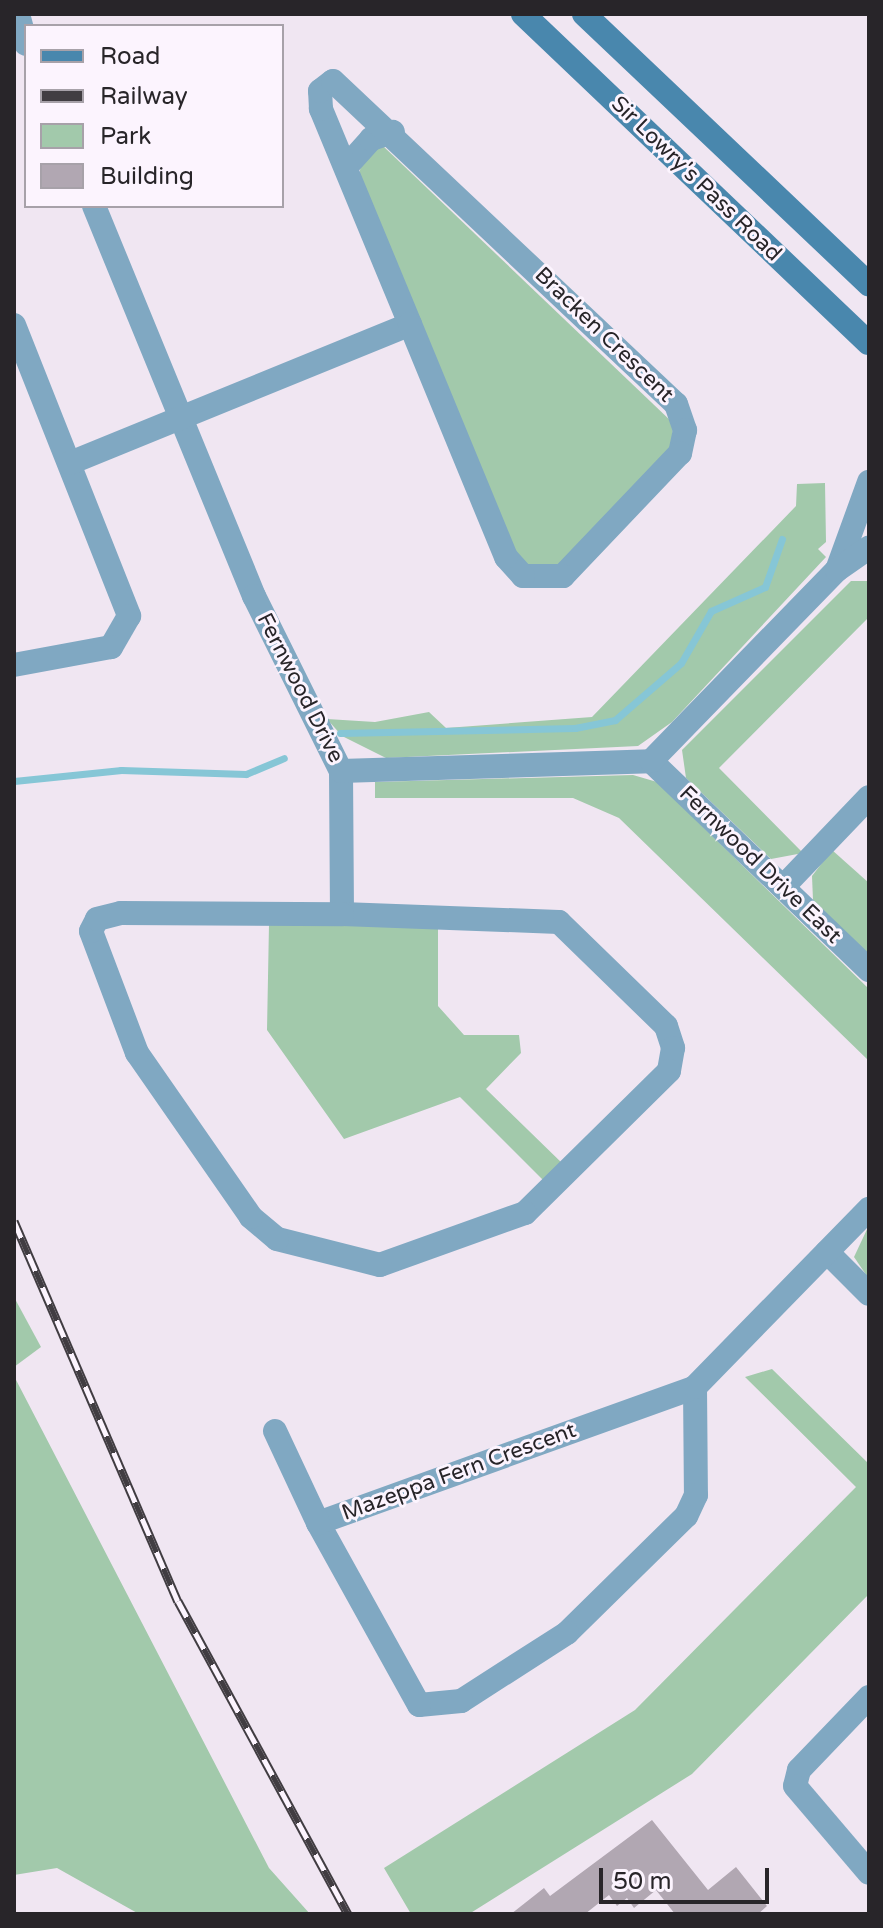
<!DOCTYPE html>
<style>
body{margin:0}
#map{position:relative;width:883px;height:1928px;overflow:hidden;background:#f0e6f2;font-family:"Varela Round",sans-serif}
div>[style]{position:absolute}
.green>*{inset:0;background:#a2c9ab}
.stream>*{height:7px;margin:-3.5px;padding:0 3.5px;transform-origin:3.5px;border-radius:3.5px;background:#86c6d6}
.building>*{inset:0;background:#b1a7b2}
.street>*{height:24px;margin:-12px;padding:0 12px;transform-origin:12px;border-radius:12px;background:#80a8c2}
.secondary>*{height:24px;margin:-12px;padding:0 12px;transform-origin:12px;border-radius:12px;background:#4987ad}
.rail>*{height:9px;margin-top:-4.5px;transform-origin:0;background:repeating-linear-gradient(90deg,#fcf4fe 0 18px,#413d42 0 36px);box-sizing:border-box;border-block:2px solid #413d42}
span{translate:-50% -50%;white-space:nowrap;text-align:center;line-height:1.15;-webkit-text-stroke:6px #fcf4fe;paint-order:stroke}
.street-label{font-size:22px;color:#282529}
.frame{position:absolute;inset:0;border:16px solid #282529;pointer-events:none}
.legend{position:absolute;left:24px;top:24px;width:260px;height:184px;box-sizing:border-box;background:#fcf4fe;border:2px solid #a7a1a9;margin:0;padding:10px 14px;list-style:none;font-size:24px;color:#282529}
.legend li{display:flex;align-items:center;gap:16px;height:40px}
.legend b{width:40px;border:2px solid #a7a1a9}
.scale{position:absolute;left:599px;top:1868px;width:170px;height:36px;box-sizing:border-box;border:4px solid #282529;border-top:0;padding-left:10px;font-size:24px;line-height:28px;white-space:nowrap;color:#282529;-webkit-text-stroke:6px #fcf4fe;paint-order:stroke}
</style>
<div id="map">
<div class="green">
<div style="clip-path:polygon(383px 146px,673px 423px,672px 450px,553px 570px,519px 562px,359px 178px,362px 155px)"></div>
<div style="clip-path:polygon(825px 483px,826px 542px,818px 549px,826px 557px,672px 722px,638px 746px,386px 758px,342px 736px,327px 719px,375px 722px,429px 712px,446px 728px,592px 717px,796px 506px,797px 484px)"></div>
<div style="clip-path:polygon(851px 581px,869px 581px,869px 617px,719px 768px,803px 853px,771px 859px,686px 778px,682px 750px)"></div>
<div style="clip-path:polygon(633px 775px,657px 782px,869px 989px,869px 1061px,619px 818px,573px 798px,375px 798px,375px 782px)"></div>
<div style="clip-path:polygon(832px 850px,869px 883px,869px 959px,813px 900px,812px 876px)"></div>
<div style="clip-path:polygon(269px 924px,438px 925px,438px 1006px,464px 1035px,519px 1035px,521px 1053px,486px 1089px,565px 1166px,547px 1184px,460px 1097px,344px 1139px,267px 1030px)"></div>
<div style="clip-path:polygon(869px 1225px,869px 1279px,854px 1257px)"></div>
<div style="clip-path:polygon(14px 1297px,41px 1347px,14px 1367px)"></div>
<div style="clip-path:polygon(772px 1369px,869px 1464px,869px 1594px,692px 1774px,469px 1914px,411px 1914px,384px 1868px,635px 1710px,856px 1487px,745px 1377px)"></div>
<div style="clip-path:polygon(14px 1376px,269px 1868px,310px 1914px,139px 1914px,57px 1868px,14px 1875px)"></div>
</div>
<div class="stream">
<div style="left:340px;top:733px;width:235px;rotate:-1.2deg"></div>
<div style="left:575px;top:728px;width:41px;rotate:-11.3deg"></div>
<div style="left:615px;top:720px;width:87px;rotate:-40.8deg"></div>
<div style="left:681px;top:663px;width:60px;rotate:-60deg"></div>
<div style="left:711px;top:611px;width:59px;rotate:-24deg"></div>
<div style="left:765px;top:587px;width:51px;rotate:-70.5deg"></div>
<div style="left:14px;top:781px;width:108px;rotate:-5.9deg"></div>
<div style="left:121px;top:770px;width:125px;rotate:1.8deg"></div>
<div style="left:246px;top:774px;width:41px;rotate:-22.8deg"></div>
</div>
<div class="building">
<div style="clip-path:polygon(652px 1820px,708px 1890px,736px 1867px,767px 1906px,758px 1914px,675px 1914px,656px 1890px,634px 1908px,627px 1898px,617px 1906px,609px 1895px,585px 1914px,511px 1914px,544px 1888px,550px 1896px)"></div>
</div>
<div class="street">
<div style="left:18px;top:14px;width:31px;rotate:75deg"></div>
<div style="left:346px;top:167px;width:38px;rotate:-48deg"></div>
<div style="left:371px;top:139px;width:23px;rotate:-18deg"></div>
<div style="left:94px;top:206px;width:422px;rotate:67.7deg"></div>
<div style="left:254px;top:596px;width:195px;rotate:63.6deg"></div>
<div style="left:341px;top:771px;width:143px;rotate:89.6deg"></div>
<div style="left:342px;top:914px;width:217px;rotate:2.1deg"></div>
<div style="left:559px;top:922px;width:149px;rotate:44.2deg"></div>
<div style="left:666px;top:1026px;width:23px;rotate:72deg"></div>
<div style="left:673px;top:1048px;width:23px;rotate:100deg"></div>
<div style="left:669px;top:1071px;width:202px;rotate:135.4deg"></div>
<div style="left:525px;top:1213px;width:154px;rotate:160.3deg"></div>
<div style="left:380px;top:1265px;width:106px;rotate:-165.8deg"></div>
<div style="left:277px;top:1239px;width:34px;rotate:-140deg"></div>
<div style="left:251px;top:1217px;width:200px;rotate:-124.8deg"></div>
<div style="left:137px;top:1053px;width:130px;rotate:-110.7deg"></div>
<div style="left:91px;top:931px;width:13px;rotate:-63deg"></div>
<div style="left:97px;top:919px;width:25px;rotate:-14deg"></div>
<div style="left:121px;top:913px;width:221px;rotate:0.3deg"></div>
<div style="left:14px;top:325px;width:313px;rotate:68.4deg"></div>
<div style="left:129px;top:616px;width:36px;rotate:120deg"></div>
<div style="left:111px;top:647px;width:99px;rotate:169.5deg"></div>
<div style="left:70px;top:463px;width:367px;rotate:-22.2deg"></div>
<div style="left:410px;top:324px;width:233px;rotate:-112.5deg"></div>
<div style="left:321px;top:109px;width:18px;rotate:-93deg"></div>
<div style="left:320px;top:91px;width:16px;rotate:-38deg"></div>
<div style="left:333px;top:81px;width:471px;rotate:43.3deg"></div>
<div style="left:676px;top:404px;width:28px;rotate:71deg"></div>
<div style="left:685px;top:430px;width:24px;rotate:102deg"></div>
<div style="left:680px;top:453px;width:170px;rotate:133.6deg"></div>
<div style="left:563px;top:576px;width:40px;rotate:180deg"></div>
<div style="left:523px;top:576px;width:25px;rotate:-132deg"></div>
<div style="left:506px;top:557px;width:252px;rotate:-112.4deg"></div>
<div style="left:837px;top:570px;width:94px;rotate:-70deg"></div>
<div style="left:651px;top:761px;width:302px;rotate:43.8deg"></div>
<div style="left:341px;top:771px;width:310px;rotate:-1.8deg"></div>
<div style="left:651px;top:761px;width:267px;rotate:-45.8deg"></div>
<div style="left:837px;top:570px;width:39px;rotate:-35deg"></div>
<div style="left:783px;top:887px;width:124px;rotate:-46.3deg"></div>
<div style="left:827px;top:1252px;width:59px;rotate:45deg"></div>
<div style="left:695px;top:1387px;width:108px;rotate:89.5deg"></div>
<div style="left:696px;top:1495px;width:23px;rotate:115deg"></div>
<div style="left:686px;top:1516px;width:167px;rotate:135.5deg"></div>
<div style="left:567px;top:1633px;width:126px;rotate:147.3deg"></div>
<div style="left:461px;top:1701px;width:42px;rotate:174.6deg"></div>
<div style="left:419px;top:1705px;width:208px;rotate:-119deg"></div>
<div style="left:318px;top:1523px;width:401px;rotate:-19.8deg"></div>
<div style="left:695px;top:1387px;width:249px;rotate:-45.7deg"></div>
<div style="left:275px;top:1431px;width:102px;rotate:64.9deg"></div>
<div style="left:869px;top:1697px;width:101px;rotate:133.8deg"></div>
<div style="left:799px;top:1770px;width:16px;rotate:104deg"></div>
<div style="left:795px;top:1786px;width:114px;rotate:49.6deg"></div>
</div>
<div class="secondary">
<div style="left:523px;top:14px;width:477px;rotate:43.6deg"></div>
<div style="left:584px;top:14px;width:393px;rotate:43.5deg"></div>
</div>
<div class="rail">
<div style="left:14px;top:1221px;width:414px;rotate:66.7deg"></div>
<div style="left:178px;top:1601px;width:356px;rotate:61.5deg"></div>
</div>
<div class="street-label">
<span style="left:696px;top:179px;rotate:44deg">Sir Lowry's Pass Road</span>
<span style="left:604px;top:335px;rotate:44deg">Bracken Crescent</span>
<span style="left:300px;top:688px;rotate:63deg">Fernwood Drive</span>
<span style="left:760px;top:865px;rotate:44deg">Fernwood Drive East</span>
<span style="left:459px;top:1472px;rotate:-20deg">Mazeppa Fern Crescent</span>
</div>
<div class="frame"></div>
<ul class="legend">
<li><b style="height:10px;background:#4987ad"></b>Road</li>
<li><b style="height:10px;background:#413d42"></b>Railway</li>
<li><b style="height:22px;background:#a2c9ab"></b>Park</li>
<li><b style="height:22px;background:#b1a7b2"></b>Building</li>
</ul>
<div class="scale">50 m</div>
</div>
